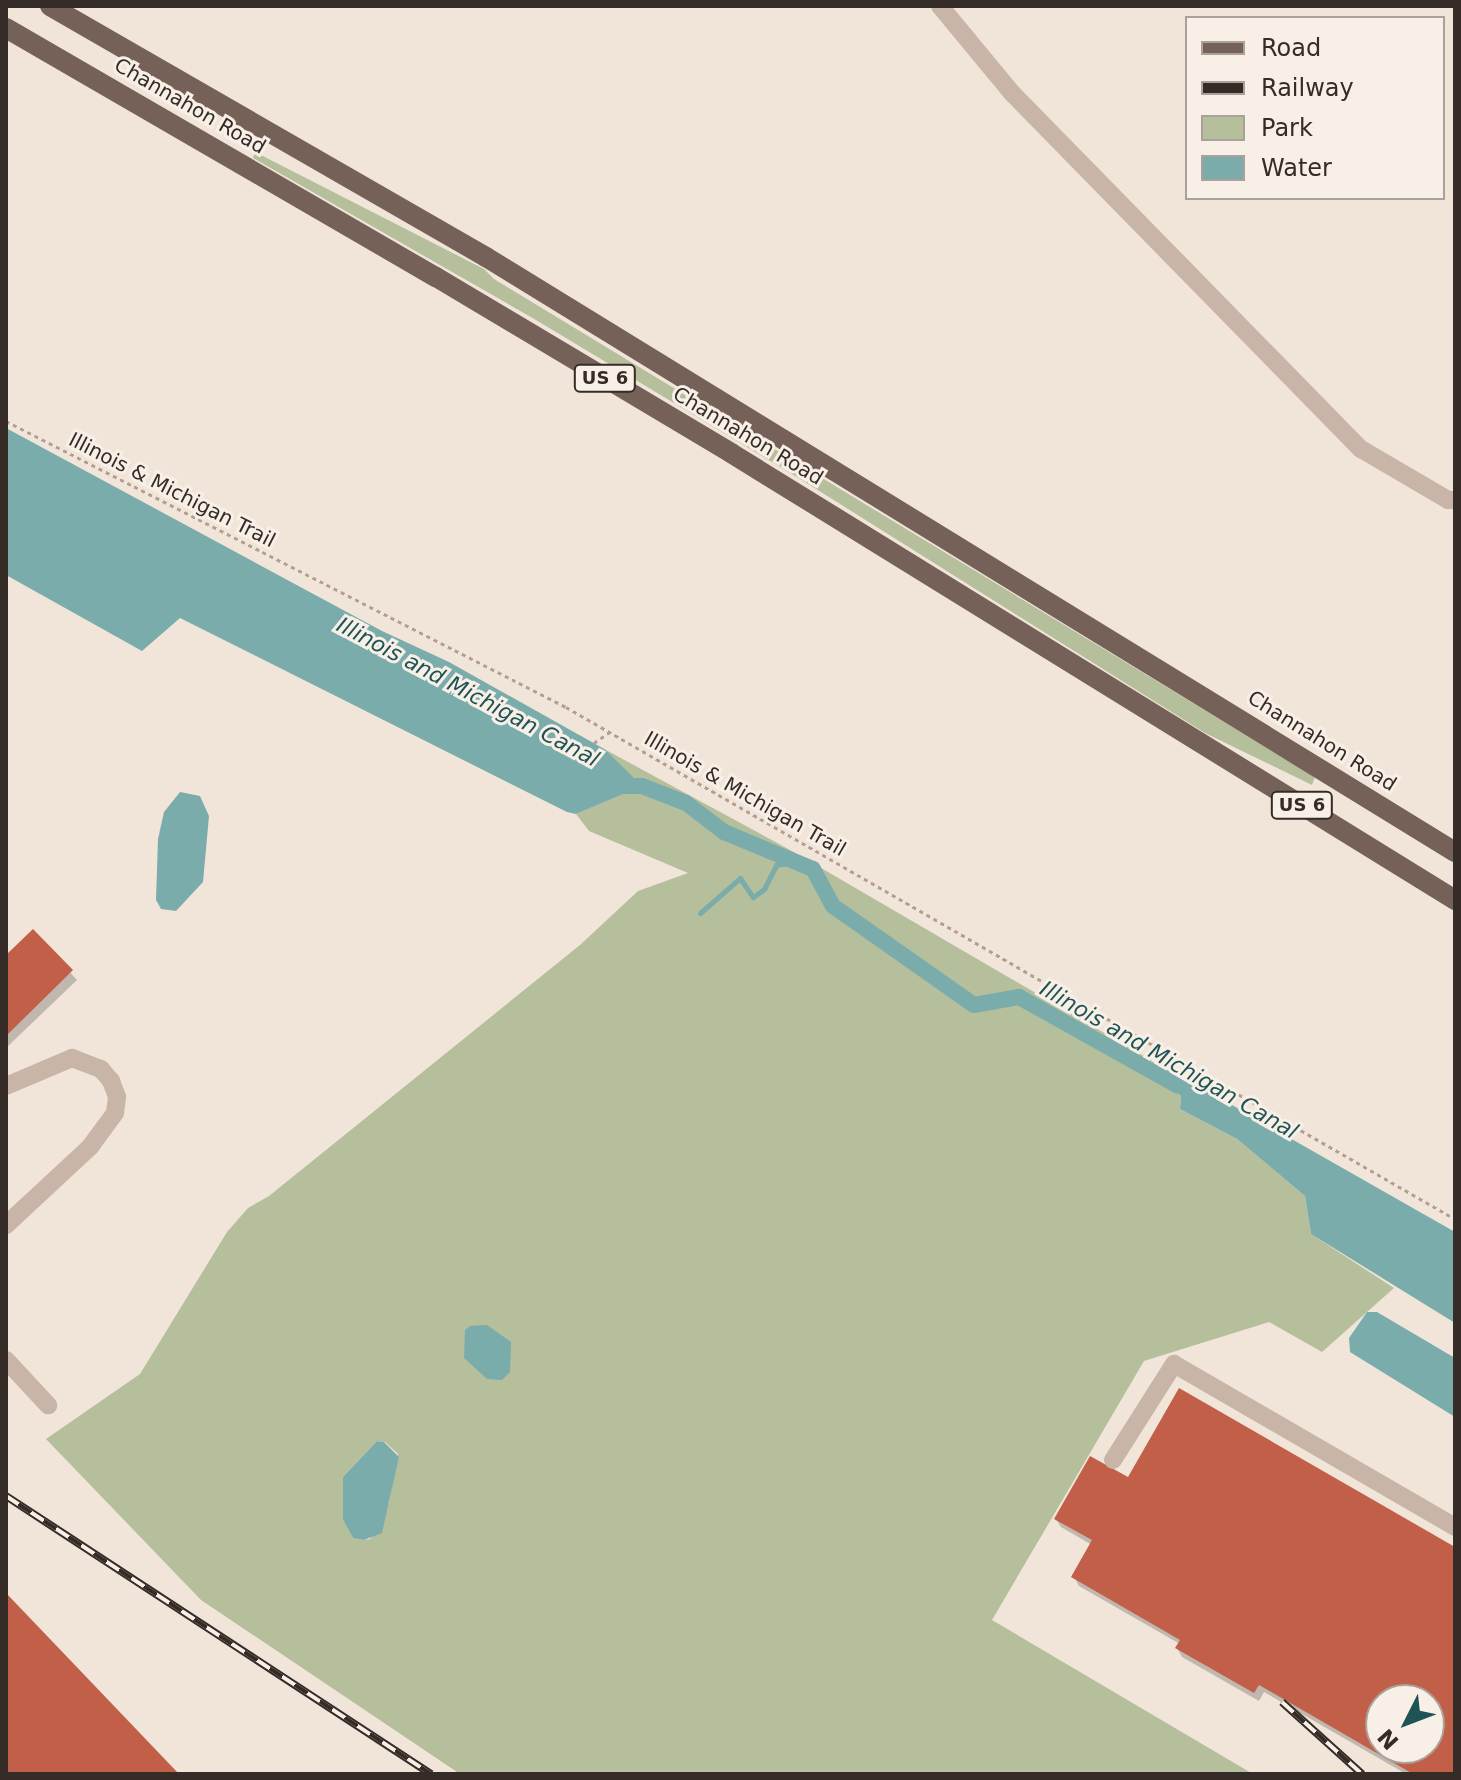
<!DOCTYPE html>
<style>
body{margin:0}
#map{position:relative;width:1461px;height:1780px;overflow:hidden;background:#f1e5da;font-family:"DejaVu Sans",sans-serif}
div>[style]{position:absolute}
.green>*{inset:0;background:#b5bf9b}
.water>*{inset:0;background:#7bacac}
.shadow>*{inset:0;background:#0003}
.stream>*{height:5px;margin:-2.5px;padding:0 2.5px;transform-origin:2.5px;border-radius:2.5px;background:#7bacac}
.canal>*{height:16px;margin:-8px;padding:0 8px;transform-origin:8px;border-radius:8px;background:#7bacac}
.building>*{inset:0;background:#c15f48}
.path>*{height:3px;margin-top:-1.5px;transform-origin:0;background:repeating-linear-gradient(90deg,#b49e91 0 4px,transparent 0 8px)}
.minor>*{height:18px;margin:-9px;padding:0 9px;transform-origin:9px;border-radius:9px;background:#c8b5a7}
.major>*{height:20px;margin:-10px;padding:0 10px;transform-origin:10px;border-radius:10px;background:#766159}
.rail>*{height:8px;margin-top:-4px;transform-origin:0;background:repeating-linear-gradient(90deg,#f8efe7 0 15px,#352b27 0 30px);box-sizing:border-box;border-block:2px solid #352b27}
span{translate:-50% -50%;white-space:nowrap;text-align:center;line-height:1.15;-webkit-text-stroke:6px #f8efe7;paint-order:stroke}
.shield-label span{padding:2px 6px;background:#f8efe7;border:2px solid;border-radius:6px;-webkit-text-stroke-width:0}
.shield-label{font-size:18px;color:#352b27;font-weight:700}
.street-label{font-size:20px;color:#352b27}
.water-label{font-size:22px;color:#1e5455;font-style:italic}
.frame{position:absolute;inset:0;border:8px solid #352b27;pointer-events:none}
.legend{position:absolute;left:1185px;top:16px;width:260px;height:184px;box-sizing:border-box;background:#f8efe7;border:2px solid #aaa19a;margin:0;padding:10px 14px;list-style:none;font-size:24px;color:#352b27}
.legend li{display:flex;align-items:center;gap:16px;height:40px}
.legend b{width:40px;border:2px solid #aaa19a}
.north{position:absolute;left:1365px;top:1684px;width:80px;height:80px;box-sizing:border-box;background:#f8efe7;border:2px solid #aaa19a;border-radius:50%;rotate:228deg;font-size:22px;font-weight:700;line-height:32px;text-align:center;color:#352b27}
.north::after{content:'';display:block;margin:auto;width:28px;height:36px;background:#1e5455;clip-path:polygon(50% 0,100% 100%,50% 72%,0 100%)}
</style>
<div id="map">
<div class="green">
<div style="clip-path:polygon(255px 152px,484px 269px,494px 279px,1315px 777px,1312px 785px,1205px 733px,805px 482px,536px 320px,253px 158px)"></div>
<div style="clip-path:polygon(evenodd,606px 750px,792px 851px,1185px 1080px,1163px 1076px,1181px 1096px,1180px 1109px,1237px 1139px,1305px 1196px,1311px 1234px,1394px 1288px,1322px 1352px,1269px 1322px,1144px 1361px,992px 1620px,1253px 1774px,460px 1774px,201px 1600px,46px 1439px,140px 1374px,227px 1232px,248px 1208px,269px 1196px,580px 945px,638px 891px,688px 873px,589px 831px,576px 814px,641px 786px,606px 750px,377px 1441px,385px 1442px,398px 1454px,389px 1503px,370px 1539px,364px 1540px,353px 1538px,343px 1520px,343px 1477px,377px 1441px)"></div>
</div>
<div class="water">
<div style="clip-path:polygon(6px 428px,382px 631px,449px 662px,606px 750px,642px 786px,576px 814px,567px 812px,180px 618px,142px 651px,6px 575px)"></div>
<div style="clip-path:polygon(180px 792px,200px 796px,209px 816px,203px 882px,176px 911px,161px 909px,156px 900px,158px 839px,164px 812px)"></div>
<div style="clip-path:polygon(1161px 1076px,1185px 1080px,1209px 1092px,1455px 1232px,1455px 1323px,1311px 1234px,1305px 1196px,1237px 1139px,1180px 1109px,1181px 1096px)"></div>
<div style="clip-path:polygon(1367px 1312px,1377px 1312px,1455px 1358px,1455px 1417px,1350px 1352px,1349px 1338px)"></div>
<div style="clip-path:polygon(487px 1325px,511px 1342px,510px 1372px,502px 1380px,487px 1379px,464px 1358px,465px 1330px,470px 1326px)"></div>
<div style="clip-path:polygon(377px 1441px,384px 1442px,399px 1457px,382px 1533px,364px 1540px,353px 1538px,343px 1520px,343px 1477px)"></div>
</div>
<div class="shadow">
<div style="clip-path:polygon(33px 931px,77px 980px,6px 1048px,6px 957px)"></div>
<div style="clip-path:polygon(evenodd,1129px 1480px,1455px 1549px,1455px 1774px,1406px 1774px,1264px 1692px,1259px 1701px,1182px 1657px,1177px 1648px,1180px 1644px,1079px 1586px,1074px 1577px,1092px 1545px,1061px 1527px,1056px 1519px,1129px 1480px,1381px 1700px,1429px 1700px,1429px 1748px,1381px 1748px,1381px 1700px)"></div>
</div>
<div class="stream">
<div style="left:700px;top:913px;width:53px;rotate:-41.2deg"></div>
<div style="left:740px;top:878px;width:23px;rotate:56deg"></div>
<div style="left:753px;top:897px;width:14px;rotate:-36deg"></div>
<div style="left:764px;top:889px;width:27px;rotate:-63deg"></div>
<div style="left:776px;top:865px;width:19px;rotate:-9deg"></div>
</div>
<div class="canal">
<div style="left:622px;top:786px;width:20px"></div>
<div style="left:642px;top:786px;width:47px;rotate:21.1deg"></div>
<div style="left:686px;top:803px;width:48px;rotate:37.3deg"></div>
<div style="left:724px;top:832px;width:96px;rotate:22.6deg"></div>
<div style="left:813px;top:869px;width:42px;rotate:61.6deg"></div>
<div style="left:833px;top:906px;width:172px;rotate:35.1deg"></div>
<div style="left:974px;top:1005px;width:46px;rotate:-10.1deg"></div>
<div style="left:1019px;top:997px;width:182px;rotate:29.2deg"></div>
</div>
<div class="building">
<div style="clip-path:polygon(33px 929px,73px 970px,6px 1036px,6px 955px)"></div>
<div style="clip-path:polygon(evenodd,1179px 1388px,1455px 1547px,1455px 1774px,1413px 1774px,1259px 1685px,1254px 1693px,1175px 1648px,1180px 1640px,1071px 1577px,1092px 1540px,1054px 1519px,1090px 1456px,1128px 1477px,1179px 1388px,1381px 1700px,1429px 1700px,1429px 1748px,1381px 1748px,1381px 1700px)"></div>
<div style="clip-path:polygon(6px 1593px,179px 1774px,6px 1774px)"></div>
</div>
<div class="path">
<div style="left:6px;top:421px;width:629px;rotate:27.05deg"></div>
<div style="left:566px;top:707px;width:1026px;rotate:29.94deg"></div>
<div style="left:594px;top:743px;width:19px;rotate:-35deg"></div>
<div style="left:1191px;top:1082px;width:13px;rotate:-81deg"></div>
</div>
<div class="minor">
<div style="left:940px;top:6px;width:113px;rotate:50.4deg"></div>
<div style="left:1012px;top:93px;width:499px;rotate:45.6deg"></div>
<div style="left:1361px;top:449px;width:101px;rotate:30.4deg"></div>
<div style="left:1448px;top:500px;width:7px"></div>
<div style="left:6px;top:1086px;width:72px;rotate:-23deg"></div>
<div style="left:72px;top:1058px;width:31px;rotate:21deg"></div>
<div style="left:101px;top:1069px;width:16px;rotate:50deg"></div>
<div style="left:111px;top:1081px;width:17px;rotate:69deg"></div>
<div style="left:117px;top:1097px;width:16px;rotate:97deg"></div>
<div style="left:115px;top:1113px;width:42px;rotate:126.3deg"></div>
<div style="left:90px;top:1147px;width:115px;rotate:137.1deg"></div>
<div style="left:6px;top:1360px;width:62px;rotate:47deg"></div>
<div style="left:1113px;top:1460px;width:114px;rotate:-57.6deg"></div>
<div style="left:1174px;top:1364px;width:325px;rotate:30.1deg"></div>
</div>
<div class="major">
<div style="left:50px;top:6px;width:503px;rotate:29.93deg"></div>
<div style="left:486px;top:257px;width:1137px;rotate:31.55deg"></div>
<div style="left:6px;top:28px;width:497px;rotate:30.1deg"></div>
<div style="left:436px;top:277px;width:344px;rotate:30.8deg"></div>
<div style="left:731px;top:453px;width:851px;rotate:31.69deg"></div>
</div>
<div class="rail">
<div style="left:6px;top:1496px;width:508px;rotate:33.19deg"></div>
<div style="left:1282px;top:1702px;width:108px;rotate:42deg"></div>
</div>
<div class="shield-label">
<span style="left:605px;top:378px">US 6</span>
<span style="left:1302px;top:805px">US 6</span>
</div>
<div class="street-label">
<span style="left:190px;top:106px;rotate:30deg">Channahon Road</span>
<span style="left:748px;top:436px;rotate:31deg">Channahon Road</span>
<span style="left:172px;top:490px;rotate:27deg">Illinois &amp; Michigan Trail</span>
<span style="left:1322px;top:741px;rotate:32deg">Channahon Road</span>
<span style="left:745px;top:794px;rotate:30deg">Illinois &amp; Michigan Trail</span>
</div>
<div class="water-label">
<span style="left:468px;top:692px;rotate:28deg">Illinois and Michigan Canal</span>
<span style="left:1169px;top:1060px;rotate:30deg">Illinois and Michigan Canal</span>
</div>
<div class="frame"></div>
<ul class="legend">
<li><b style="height:10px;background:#766159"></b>Road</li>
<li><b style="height:10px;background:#352b27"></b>Railway</li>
<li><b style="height:22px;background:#b5bf9b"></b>Park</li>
<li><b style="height:22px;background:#7bacac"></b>Water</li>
</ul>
<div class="north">N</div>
</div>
